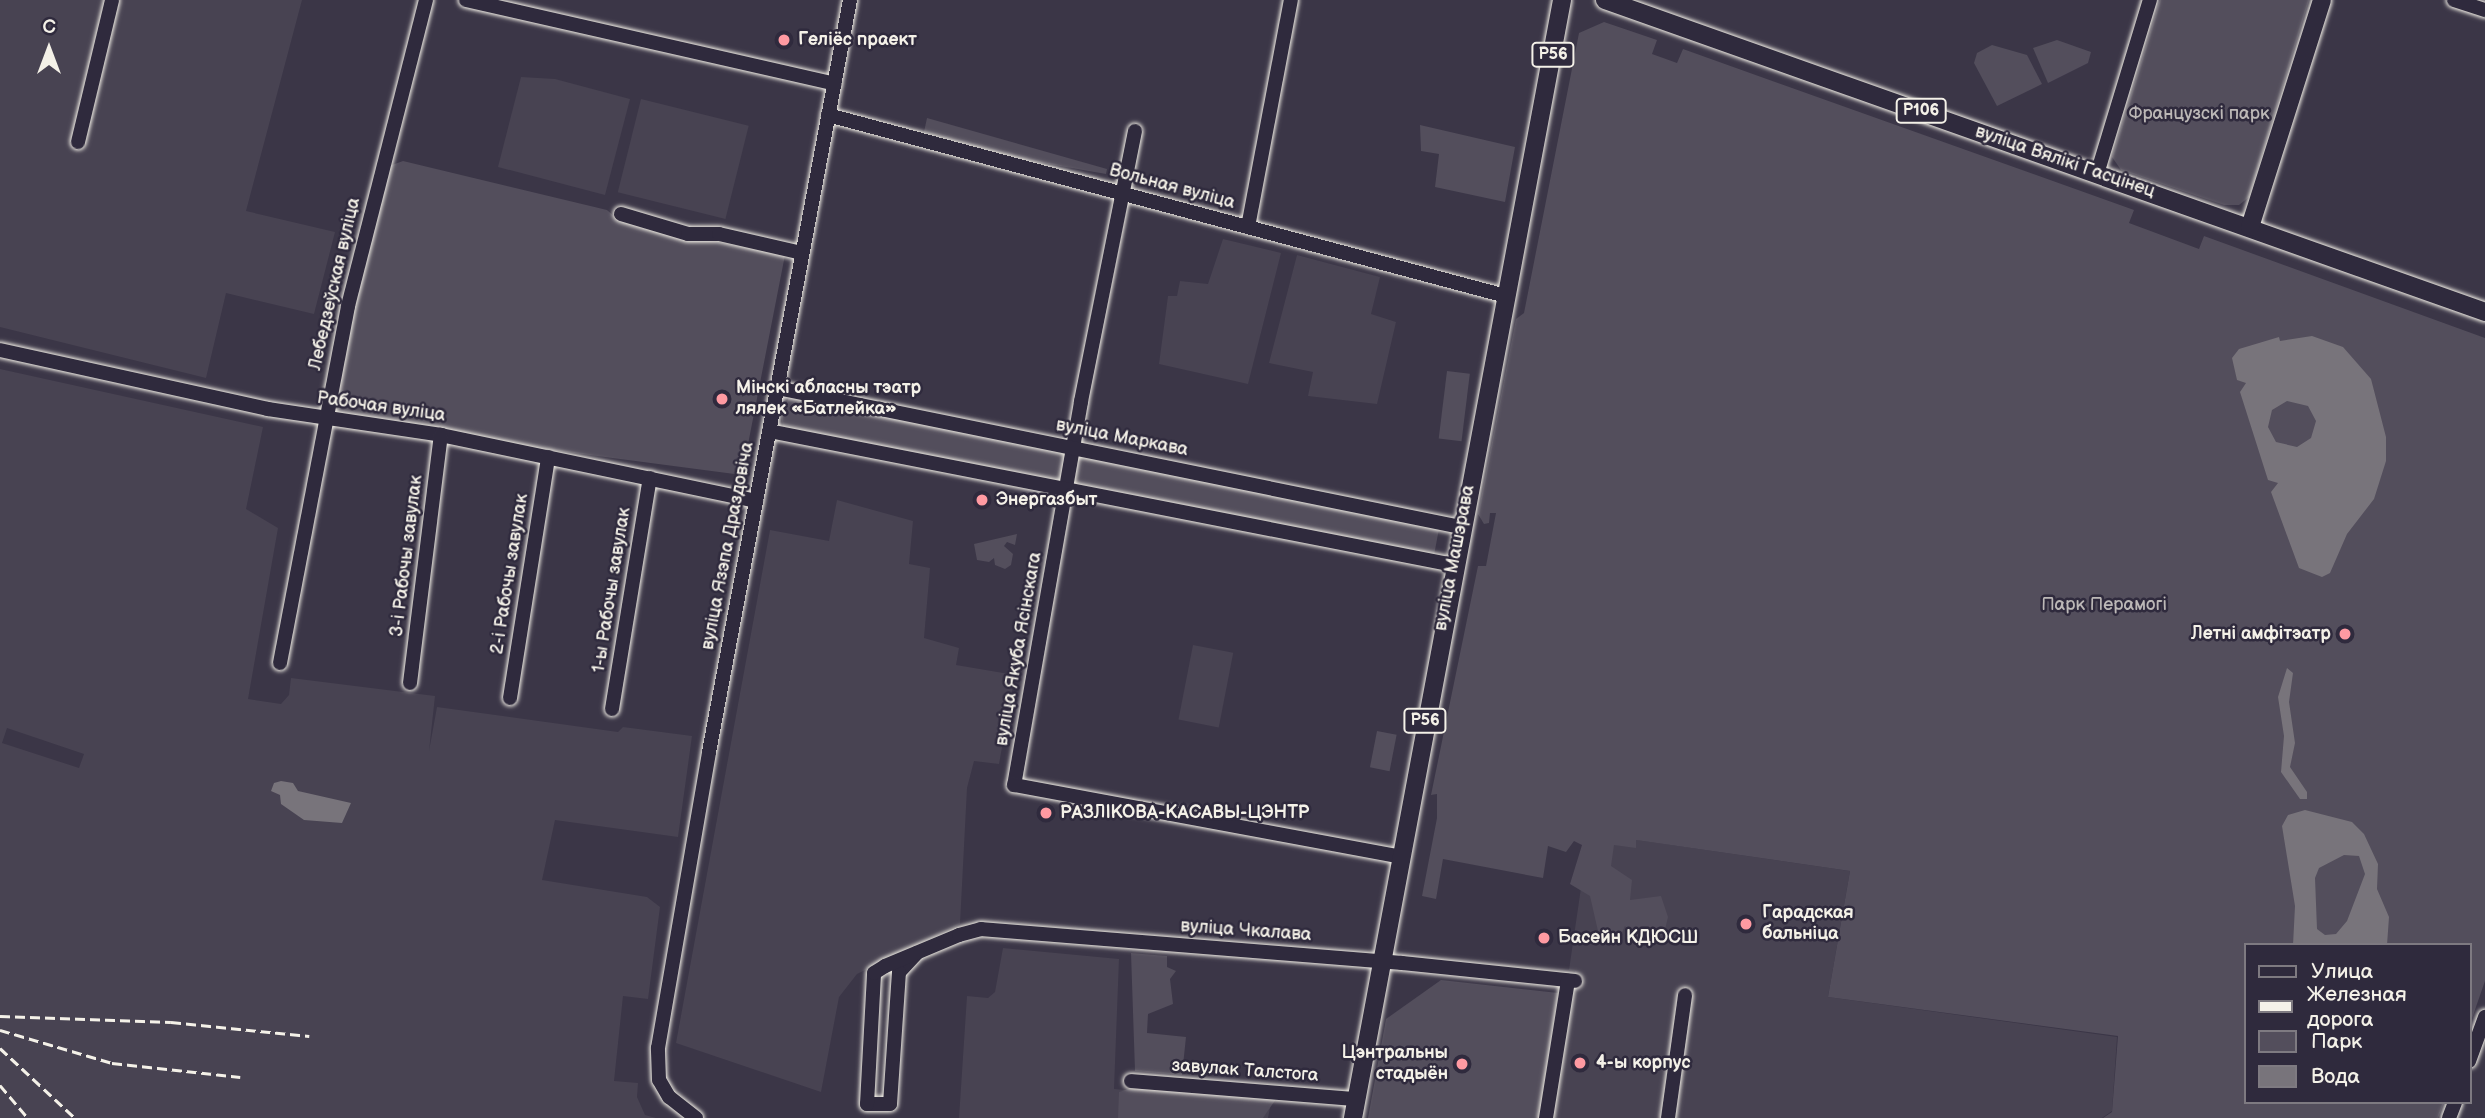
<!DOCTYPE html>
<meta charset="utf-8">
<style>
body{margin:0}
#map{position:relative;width:2485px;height:1118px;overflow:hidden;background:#3b3647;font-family:"Balsamiq Sans",sans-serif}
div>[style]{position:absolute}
.built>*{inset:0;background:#484352;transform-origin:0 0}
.green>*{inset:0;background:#534e5c;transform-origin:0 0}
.water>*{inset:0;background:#78747b}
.roads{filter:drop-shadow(0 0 2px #f4f1e8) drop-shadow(0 0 2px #f4f1e8)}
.minor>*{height:14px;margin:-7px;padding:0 7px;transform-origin:7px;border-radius:7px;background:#2f2a3d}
.major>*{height:18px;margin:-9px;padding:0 9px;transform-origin:9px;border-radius:9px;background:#2f2a3d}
.rail>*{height:2.5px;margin-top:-1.25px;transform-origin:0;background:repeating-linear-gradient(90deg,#f4f1e8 0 10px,transparent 0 15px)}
.dots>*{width:19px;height:19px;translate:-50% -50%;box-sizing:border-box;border:4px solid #2f2a3d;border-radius:50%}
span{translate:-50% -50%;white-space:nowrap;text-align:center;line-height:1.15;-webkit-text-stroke:5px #2f2a3d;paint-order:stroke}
.shield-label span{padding:2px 5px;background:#2f2a3d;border:2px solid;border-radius:5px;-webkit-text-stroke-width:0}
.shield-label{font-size:16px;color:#f4f1e8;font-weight:700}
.poi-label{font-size:18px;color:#f4f1e8;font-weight:700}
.left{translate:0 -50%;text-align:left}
.right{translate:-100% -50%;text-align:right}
.park-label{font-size:18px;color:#bcb8b7}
.street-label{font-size:18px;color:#f4f1e8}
.legend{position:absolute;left:2244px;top:943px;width:228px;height:161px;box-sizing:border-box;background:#2f2a3d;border:2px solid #7e7a81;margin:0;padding:9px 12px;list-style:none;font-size:21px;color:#f4f1e8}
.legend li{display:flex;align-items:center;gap:14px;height:35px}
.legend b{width:35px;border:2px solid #7e7a81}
.north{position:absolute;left:14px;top:14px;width:70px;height:70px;-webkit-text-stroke:5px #2f2a3d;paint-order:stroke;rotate:0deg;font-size:19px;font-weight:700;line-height:28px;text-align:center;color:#f4f1e8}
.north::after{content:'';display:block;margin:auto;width:24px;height:32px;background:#f4f1e8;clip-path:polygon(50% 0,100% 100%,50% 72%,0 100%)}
</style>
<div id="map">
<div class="built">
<div style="clip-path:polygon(0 0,302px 0,246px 211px,335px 232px,314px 314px,226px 293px,206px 378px,0 327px)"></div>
<div style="clip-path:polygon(521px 77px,555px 79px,630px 99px,605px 195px,498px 167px)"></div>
<div style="left:641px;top:99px;width:111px;height:96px;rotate:14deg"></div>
<div style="clip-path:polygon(1223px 239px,1281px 253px,1248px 384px,1159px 364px,1168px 296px,1177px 296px,1180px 281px,1208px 284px)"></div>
<div style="clip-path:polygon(1297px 255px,1380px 277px,1371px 314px,1396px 322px,1377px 404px,1308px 396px,1313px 372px,1269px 363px)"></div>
<div style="clip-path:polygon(evenodd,0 369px,263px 427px,246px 509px,278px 528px,248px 699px,281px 704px,289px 695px,291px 678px,435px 696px,429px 751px,437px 707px,618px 732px,623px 727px,692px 736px,678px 837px,555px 820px,542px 880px,647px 897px,660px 907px,648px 999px,623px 996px,614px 1081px,638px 1083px,637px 1097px,645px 1115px,656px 1118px,0 1118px,0 369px,7px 728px,84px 754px,79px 768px,2px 743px,7px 728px)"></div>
<div style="clip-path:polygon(837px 500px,913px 521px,909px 564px,930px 568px,924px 638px,959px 648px,956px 665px,1015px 675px,999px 764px,974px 761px,967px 788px,960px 924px,857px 974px,839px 997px,821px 1092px,676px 1043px,770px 530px,829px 541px)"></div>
<div style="left:1193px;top:645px;width:41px;height:76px;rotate:11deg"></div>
<div style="clip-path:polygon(1589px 833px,1850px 871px,1828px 997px,2117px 1037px,2112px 1111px,2102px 1118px,1552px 1118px,1575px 971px,1569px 970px)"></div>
<div style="clip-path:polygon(1003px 948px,1119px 959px,1114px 1089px,1271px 1103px,1268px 1118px,959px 1118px,967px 996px,988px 998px,995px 992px)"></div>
</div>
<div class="green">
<div style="clip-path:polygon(2160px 0,2309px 0,2249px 197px,2239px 205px,2224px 205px,2121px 170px,2112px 157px)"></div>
<div style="clip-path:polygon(1604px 22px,1657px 40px,1652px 54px,1677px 63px,1683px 49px,2134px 210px,2129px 223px,2199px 249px,2204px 236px,2485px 338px,2485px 981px,2469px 1027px,2469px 945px,2245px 945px,2245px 1102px,2444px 1102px,2438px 1118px,2103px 1118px,2112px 1112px,2118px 1036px,1828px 997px,1850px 871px,1636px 840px,1636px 848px,1614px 845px,1611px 866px,1632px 880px,1630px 900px,1661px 896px,1668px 917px,1664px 934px,1649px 940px,1637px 940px,1625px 926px,1619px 939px,1600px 940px,1590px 896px,1570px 884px,1582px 845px,1574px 841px,1566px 852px,1548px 846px,1543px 878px,1443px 859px,1436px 899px,1422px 896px,1437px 818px,1437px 794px,1431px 795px,1478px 566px,1486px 566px,1496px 513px,1490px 513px,1489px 523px,1484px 524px,1478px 514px,1516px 319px,1524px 313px,1579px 33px)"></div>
<div style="clip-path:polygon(2057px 40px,2091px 52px,2088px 63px,2048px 83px,2033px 48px)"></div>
<div style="clip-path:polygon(1992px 45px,2027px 55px,2042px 84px,1997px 106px,1974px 63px,1977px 53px)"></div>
<div style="clip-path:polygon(927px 118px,1107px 169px,1106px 174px,1026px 160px,924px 132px)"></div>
<div style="clip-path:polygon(1420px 125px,1515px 147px,1505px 202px,1435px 187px,1439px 154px,1421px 151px)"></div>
<div style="clip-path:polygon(403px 161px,607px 210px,616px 218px,688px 237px,785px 255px,742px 475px,325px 420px,381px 169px)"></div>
<div style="left:1447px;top:371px;width:23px;height:68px;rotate:7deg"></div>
<div style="clip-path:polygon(790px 396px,1439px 529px,1434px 555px,783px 428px,781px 412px)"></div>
<div style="clip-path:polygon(1017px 534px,1015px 545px,1007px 542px,1004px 546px,1013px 554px,1011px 565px,1005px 569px,995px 565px,994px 558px,989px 562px,977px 560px,974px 544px)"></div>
<div style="left:1377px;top:731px;width:20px;height:37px;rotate:11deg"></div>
<div style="clip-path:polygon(1131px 953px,1167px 956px,1167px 967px,1176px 971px,1170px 979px,1173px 1004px,1148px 1014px,1147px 1033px,1186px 1037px,1182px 1075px,1135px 1071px)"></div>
<div style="clip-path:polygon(1441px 980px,1558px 993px,1539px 1118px,1368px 1118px,1386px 1019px)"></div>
<div style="clip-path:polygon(1134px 1087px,1278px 1096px,1263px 1118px,1118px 1118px,1119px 1092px)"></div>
</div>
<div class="water">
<div style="clip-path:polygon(evenodd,2312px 336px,2343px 347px,2371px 379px,2386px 437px,2386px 461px,2374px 499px,2347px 534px,2330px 573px,2322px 577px,2299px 568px,2271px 492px,2278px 483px,2268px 480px,2240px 392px,2246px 383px,2237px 380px,2232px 358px,2239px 349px,2279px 337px,2280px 341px,2312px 336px,2287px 401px,2308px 406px,2316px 421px,2311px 438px,2297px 447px,2276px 442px,2268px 427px,2272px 410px,2287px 401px)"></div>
<div style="clip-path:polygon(2287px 668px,2293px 673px,2289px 702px,2295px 743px,2290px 767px,2307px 792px,2307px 799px,2300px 799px,2281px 772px,2284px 736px,2278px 697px)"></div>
<div style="clip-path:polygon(281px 781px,293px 783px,298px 791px,351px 803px,342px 823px,304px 820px,281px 804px,280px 795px,271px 791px,274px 783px)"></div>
<div style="clip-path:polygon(evenodd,2305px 810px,2352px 822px,2364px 834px,2378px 864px,2377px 889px,2389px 917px,2387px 945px,2293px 945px,2295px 906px,2282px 826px,2288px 815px,2305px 810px,2344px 855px,2359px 856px,2365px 874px,2347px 921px,2336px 934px,2325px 935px,2317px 929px,2315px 878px,2319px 868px,2344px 855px)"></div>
</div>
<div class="roads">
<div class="minor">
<div style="left:466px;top:0;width:378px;rotate:12.8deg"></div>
<div style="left:2454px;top:0;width:33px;rotate:18deg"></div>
<div style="left:828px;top:115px;width:702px;rotate:14.95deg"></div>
<div style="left:1135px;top:131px;width:276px;rotate:101.3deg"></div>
<div style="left:1081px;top:402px;width:389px;rotate:99.9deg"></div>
<div style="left:1014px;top:785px;width:394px;rotate:10.5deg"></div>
<div style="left:78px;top:142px;width:146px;rotate:-76.5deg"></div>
<div style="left:2097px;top:174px;width:182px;rotate:-73.1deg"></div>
<div style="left:621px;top:214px;width:70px;rotate:16.6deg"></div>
<div style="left:688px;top:234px;width:31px"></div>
<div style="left:719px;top:234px;width:85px;rotate:12.9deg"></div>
<div style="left:1248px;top:227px;width:231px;rotate:-79.3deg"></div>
<div style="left:0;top:350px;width:274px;rotate:12.4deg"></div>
<div style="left:268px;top:409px;width:175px;rotate:8.5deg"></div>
<div style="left:441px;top:435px;width:322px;rotate:11.8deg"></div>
<div style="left:777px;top:388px;width:697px;rotate:11.5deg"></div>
<div style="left:769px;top:431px;width:697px;rotate:11.08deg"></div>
<div style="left:280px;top:663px;width:363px;rotate:-79.2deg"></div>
<div style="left:348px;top:306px;width:316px;rotate:-75.7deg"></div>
<div style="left:410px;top:683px;width:250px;rotate:-82.9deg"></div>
<div style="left:510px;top:698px;width:244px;rotate:-81deg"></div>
<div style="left:612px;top:709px;width:234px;rotate:-80.7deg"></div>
<div style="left:917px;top:953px;width:26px;rotate:133deg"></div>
<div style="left:899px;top:972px;width:132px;rotate:93.9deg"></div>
<div style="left:890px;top:1104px;width:23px;rotate:180deg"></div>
<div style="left:867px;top:1104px;width:131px;rotate:-86.9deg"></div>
<div style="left:874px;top:973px;width:13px;rotate:-32deg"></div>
<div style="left:885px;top:966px;width:80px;rotate:-22.7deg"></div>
<div style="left:959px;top:935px;width:23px;rotate:-15deg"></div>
<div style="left:981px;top:929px;width:422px;rotate:4.6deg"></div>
<div style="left:1402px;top:963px;width:174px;rotate:5.9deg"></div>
<div style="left:2469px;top:1061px;width:47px;rotate:-70deg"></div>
<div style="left:1131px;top:1081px;width:226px;rotate:4.6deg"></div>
<div style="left:696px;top:1118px;width:34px;rotate:-142deg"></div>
<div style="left:669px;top:1097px;width:20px;rotate:-120deg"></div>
<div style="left:659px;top:1080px;width:32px;rotate:-92deg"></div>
<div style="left:658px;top:1048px;width:300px;rotate:-80.2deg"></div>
<div style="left:709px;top:752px;width:765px;rotate:-79.38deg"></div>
<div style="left:1546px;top:1118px;width:139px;rotate:-80.9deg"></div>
<div style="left:1668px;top:1118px;width:124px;rotate:-82.1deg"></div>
<div style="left:2449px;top:1118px;width:17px;rotate:-69deg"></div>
</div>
<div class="major">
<div style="left:1605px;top:0;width:934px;rotate:19.52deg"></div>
<div style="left:2250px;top:227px;width:238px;rotate:-72.4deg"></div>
<div style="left:1353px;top:1118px;width:1137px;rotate:-79.41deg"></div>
</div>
</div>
<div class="rail">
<div style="left:0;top:1016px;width:171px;rotate:2deg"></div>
<div style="left:171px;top:1022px;width:139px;rotate:5.8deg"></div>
<div style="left:0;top:1030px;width:117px;rotate:16.4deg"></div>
<div style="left:112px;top:1063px;width:129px;rotate:6.2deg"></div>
<div style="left:0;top:1048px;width:103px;rotate:43deg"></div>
<div style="left:0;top:1085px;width:43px;rotate:49.7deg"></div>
</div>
<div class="dots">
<div style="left:784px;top:40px;background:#ff9aa2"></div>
<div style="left:722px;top:399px;background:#ff9aa2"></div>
<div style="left:982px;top:500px;background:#ff9aa2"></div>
<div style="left:2345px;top:634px;background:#ff9aa2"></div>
<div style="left:1046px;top:813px;background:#ff9aa2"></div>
<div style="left:1746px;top:924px;background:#ff9aa2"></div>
<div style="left:1544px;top:938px;background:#ff9aa2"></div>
<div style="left:1580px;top:1063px;background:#ff9aa2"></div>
<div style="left:1462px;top:1064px;background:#ff9aa2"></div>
</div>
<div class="shield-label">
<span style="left:1553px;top:55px">Р56</span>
<span style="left:1921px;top:111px">Р106</span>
<span style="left:1425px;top:721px">Р56</span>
</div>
<div class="poi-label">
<span class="left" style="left:798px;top:40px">Геліёс праект</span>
<span class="left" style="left:736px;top:399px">Мінскі абласны тэатр<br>лялек «Батлейка»</span>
<span class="left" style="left:996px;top:500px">Энергазбыт</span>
<span class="right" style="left:2331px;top:634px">Летні амфітэатр</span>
<span class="left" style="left:1060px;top:813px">РАЗЛІКОВА-КАСАВЫ-ЦЭНТР</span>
<span class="left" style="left:1762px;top:924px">Гарадская<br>бальніца</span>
<span class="left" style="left:1558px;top:938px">Басейн КДЮСШ</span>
<span class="right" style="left:1448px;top:1064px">Цэнтральны<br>стадыён</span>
<span class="left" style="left:1596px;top:1063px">4-ы корпус</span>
</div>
<div class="park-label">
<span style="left:2199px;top:114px">Французскі парк</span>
<span style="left:2104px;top:605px">Парк Перамогі</span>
</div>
<div class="street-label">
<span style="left:2065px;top:162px;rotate:19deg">вуліца Вялікі Гасцінец</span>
<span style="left:1172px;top:187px;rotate:15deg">Вольная вуліца</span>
<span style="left:335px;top:284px;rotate:-77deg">Лебедзеўская вуліца</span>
<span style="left:381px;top:407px;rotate:8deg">Рабочая вуліца</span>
<span style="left:1122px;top:438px;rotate:11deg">вуліца Маркава</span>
<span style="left:728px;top:546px;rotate:-79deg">вуліца Язэпа Драздовіча</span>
<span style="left:407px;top:556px;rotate:-83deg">3-і Рабочы завулак</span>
<span style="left:1455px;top:558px;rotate:-79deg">вуліца Машэрава</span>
<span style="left:510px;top:574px;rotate:-81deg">2-і Рабочы завулак</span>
<span style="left:612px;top:590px;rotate:-81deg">1-ы Рабочы завулак</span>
<span style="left:1019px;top:649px;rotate:-80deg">вуліца Якуба Ясінскага</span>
<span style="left:1246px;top:931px;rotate:4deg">вуліца Чкалава</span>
<span style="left:1245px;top:1071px;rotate:4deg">завулак Талстога</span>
</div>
<ul class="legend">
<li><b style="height:9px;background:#2f2a3d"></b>Улица</li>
<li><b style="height:9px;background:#f4f1e8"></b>Железная дорога</li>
<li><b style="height:19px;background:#534e5c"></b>Парк</li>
<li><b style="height:19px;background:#78747b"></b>Вода</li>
</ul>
<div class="north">С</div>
</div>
